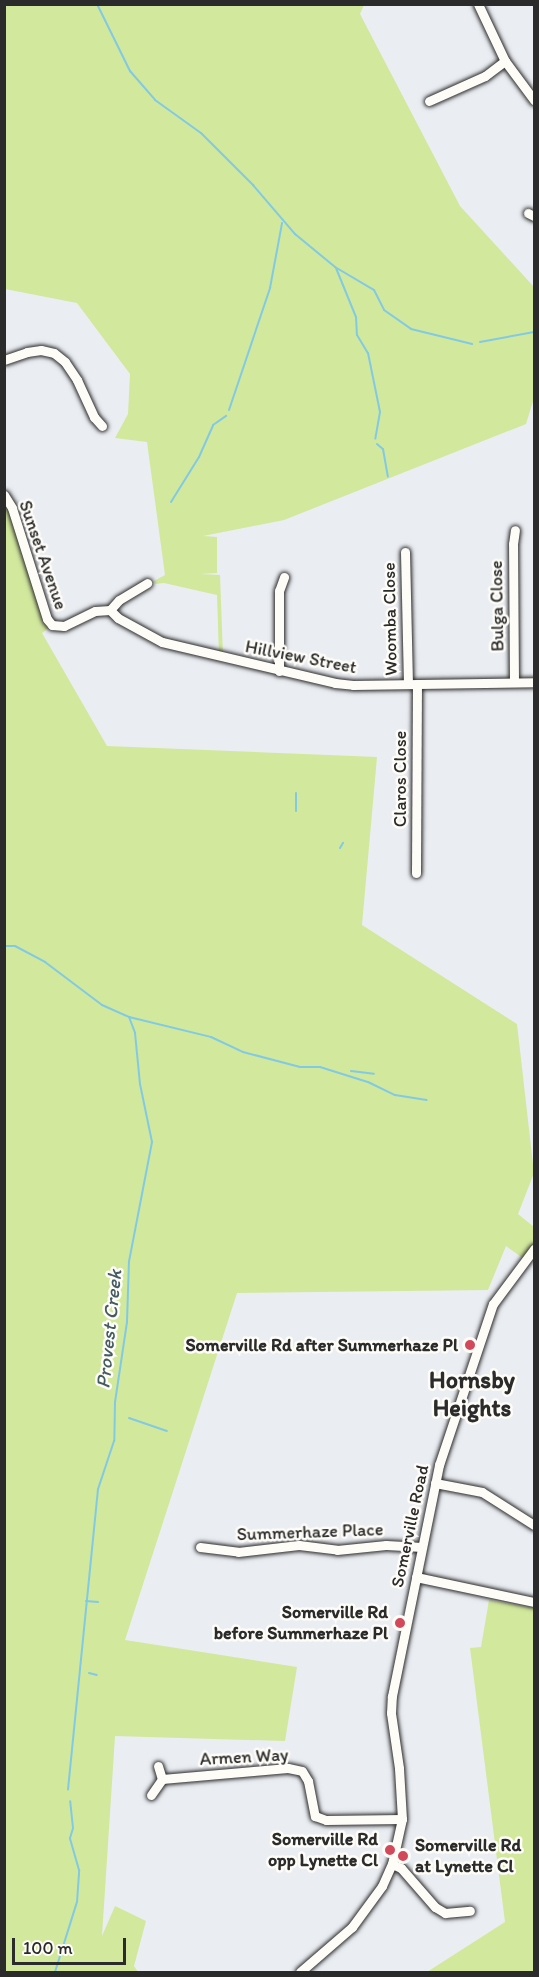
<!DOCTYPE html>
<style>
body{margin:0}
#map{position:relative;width:539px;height:1977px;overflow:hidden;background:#eaedf2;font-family:Itim,sans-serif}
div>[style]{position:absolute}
.green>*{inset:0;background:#d2e89d}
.stream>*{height:2px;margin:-1px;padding:0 1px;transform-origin:1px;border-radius:1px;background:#82cae3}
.roads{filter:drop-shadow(0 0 2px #2b2b2b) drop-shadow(0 0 2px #2b2b2b)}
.minor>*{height:9px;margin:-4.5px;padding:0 4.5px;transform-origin:4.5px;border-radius:4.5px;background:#fdfcf7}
.dots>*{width:16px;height:16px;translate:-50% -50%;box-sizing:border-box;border:3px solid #fdfcf7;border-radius:50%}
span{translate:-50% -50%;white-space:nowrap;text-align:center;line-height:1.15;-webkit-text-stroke:5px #fdfcf7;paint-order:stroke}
.street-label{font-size:18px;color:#2b2b2b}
.poi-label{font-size:18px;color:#2b2b2b;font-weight:700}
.right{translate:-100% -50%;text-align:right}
.left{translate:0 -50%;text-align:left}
.water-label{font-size:20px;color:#455b62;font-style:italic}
.district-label{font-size:24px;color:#2b2b2b;font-weight:700}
.frame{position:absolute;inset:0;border:6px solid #2b2b2b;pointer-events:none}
.scale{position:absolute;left:12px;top:1938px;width:114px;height:27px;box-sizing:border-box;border:3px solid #2b2b2b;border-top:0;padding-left:8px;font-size:18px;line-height:21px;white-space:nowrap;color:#2b2b2b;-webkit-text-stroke:4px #fdfcf7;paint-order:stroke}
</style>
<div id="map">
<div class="green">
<div style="clip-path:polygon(4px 5px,364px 5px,360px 14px,460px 206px,534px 287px,534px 398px,526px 424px,284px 520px,203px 536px,217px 537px,217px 573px,200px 574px,220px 575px,223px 656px,219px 656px,217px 595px,164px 583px,155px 584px,154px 581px,165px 575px,147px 442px,115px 438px,128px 414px,130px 374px,77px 303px,5px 289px)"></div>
<div style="clip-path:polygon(4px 499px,50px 627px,42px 633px,107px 746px,377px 757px,362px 925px,517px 1024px,534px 1173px,518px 1214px,534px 1227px,534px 1244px,524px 1259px,506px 1246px,488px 1290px,237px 1293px,125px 1640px,297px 1667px,285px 1741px,115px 1736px,102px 1936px,115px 1906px,146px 1921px,134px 1966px,138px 1972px,5px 1972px)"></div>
<div style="clip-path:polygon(489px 1600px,534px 1608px,534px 1972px,427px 1972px,505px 1922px,470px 1648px,481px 1647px)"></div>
</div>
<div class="stream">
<div style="left:97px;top:4px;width:75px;rotate:63.8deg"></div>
<div style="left:130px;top:71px;width:38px;rotate:49deg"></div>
<div style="left:155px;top:100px;width:57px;rotate:35.7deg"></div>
<div style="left:201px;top:133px;width:74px;rotate:45deg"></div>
<div style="left:253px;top:185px;width:65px;rotate:49.4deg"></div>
<div style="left:295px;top:234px;width:52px;rotate:39.5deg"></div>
<div style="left:335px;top:267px;width:45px;rotate:30.5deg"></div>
<div style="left:374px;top:290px;width:22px;rotate:63deg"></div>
<div style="left:384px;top:310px;width:33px;rotate:35deg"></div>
<div style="left:411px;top:329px;width:63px;rotate:13.8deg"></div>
<div style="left:336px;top:268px;width:53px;rotate:67.8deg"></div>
<div style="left:356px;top:317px;width:18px;rotate:87deg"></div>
<div style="left:357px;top:335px;width:21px;rotate:59deg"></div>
<div style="left:368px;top:353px;width:60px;rotate:78.5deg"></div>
<div style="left:380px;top:412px;width:27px;rotate:100deg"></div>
<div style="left:480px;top:342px;width:55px;rotate:-10.5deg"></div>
<div style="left:229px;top:410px;width:129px;rotate:-71.4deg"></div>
<div style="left:270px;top:288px;width:66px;rotate:-79.5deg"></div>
<div style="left:377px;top:444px;width:8px;rotate:40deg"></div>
<div style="left:383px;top:449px;width:28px;rotate:80deg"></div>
<div style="left:171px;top:502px;width:53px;rotate:-58.1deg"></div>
<div style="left:199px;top:457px;width:35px;rotate:-66deg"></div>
<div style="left:213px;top:425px;width:16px;rotate:-35deg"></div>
<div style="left:296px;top:811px;width:18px;rotate:-90deg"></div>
<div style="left:340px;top:848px;width:6px;rotate:-59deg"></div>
<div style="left:4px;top:946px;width:11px"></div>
<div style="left:15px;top:946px;width:34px;rotate:28deg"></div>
<div style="left:45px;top:962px;width:71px;rotate:37deg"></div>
<div style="left:102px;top:1005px;width:30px;rotate:24deg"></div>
<div style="left:129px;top:1017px;width:17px;rotate:69deg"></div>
<div style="left:135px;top:1033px;width:51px;rotate:84.4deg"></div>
<div style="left:140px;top:1084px;width:59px;rotate:78.3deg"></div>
<div style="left:152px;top:1142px;width:121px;rotate:100.9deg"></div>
<div style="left:129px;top:1261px;width:61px;rotate:91.9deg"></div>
<div style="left:127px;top:1322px;width:81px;rotate:98.5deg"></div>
<div style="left:115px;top:1402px;width:39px;rotate:91deg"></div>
<div style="left:114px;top:1441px;width:51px;rotate:108.4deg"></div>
<div style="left:98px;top:1489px;width:302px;rotate:95.7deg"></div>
<div style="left:129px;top:1017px;width:84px;rotate:13.7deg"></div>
<div style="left:211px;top:1037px;width:35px;rotate:25deg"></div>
<div style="left:243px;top:1052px;width:59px;rotate:14.7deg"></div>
<div style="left:300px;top:1067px;width:20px"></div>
<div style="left:320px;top:1067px;width:50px;rotate:17.4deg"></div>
<div style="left:368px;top:1082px;width:30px;rotate:26deg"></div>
<div style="left:395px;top:1095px;width:32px;rotate:9deg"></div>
<div style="left:351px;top:1071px;width:23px;rotate:7deg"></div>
<div style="left:129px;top:1418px;width:40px;rotate:18.9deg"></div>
<div style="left:86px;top:1601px;width:12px;rotate:5deg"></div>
<div style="left:89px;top:1673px;width:8px;rotate:14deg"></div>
<div style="left:55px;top:1972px;width:73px;rotate:-72.6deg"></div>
<div style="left:77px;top:1902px;width:32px;rotate:-86deg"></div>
<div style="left:79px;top:1870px;width:33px;rotate:-106deg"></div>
<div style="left:70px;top:1838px;width:10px;rotate:-73deg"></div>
<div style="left:73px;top:1828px;width:27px;rotate:-96deg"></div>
</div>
<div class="roads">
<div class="minor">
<div style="left:478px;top:4px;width:63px;rotate:64.7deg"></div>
<div style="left:505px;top:61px;width:49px;rotate:53.4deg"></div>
<div style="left:429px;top:101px;width:61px;rotate:-24.1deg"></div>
<div style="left:485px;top:76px;width:25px;rotate:-37deg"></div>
<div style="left:528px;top:213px;width:7px;rotate:27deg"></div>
<div style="left:4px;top:360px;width:24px;rotate:-19deg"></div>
<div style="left:27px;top:352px;width:14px;rotate:-8deg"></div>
<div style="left:41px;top:350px;width:13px;rotate:13deg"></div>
<div style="left:54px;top:353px;width:14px;rotate:39deg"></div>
<div style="left:65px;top:362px;width:22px;rotate:56deg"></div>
<div style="left:77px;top:380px;width:41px;rotate:65.3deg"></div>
<div style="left:94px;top:417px;width:12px;rotate:48deg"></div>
<div style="left:4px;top:495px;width:15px;rotate:58deg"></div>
<div style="left:12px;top:508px;width:116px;rotate:72.5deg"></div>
<div style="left:47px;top:619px;width:8px;rotate:50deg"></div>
<div style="left:52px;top:625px;width:12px;rotate:5deg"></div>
<div style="left:64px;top:626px;width:34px;rotate:-26deg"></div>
<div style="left:95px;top:611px;width:15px;rotate:-4deg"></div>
<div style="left:110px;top:610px;width:13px;rotate:-48deg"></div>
<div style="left:119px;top:600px;width:33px;rotate:-31deg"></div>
<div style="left:405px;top:552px;width:132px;rotate:88.7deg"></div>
<div style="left:110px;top:610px;width:11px;rotate:45deg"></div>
<div style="left:118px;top:618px;width:50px;rotate:28.6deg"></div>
<div style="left:162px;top:642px;width:178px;rotate:13.3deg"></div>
<div style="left:335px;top:683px;width:18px;rotate:6deg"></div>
<div style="left:353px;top:685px;width:181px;rotate:-0.9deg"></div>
<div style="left:279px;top:671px;width:80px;rotate:-90deg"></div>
<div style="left:279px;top:591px;width:15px;rotate:-70deg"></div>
<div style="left:514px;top:682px;width:138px;rotate:-90.4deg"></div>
<div style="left:513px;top:544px;width:14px;rotate:-82deg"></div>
<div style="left:416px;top:873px;width:189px;rotate:-89.7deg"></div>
<div style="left:435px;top:1483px;width:48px;rotate:10.8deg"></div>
<div style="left:482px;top:1492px;width:62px;rotate:32.4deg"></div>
<div style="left:200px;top:1547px;width:38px;rotate:7deg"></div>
<div style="left:238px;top:1552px;width:61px;rotate:-6.5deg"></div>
<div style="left:299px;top:1545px;width:38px;rotate:7deg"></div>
<div style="left:337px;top:1550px;width:49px;rotate:-5.8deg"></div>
<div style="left:386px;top:1545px;width:36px;rotate:3deg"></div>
<div style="left:416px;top:1577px;width:121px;rotate:12deg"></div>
<div style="left:158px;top:1766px;width:14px;rotate:73deg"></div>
<div style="left:151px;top:1795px;width:19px;rotate:-55deg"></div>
<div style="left:162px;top:1779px;width:126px;rotate:-5deg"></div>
<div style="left:288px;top:1768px;width:14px;rotate:12deg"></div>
<div style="left:302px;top:1771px;width:12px;rotate:59deg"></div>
<div style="left:308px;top:1781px;width:36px;rotate:79deg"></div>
<div style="left:315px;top:1816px;width:12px;rotate:20deg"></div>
<div style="left:326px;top:1820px;width:76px;rotate:-0.8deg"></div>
<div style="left:392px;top:1864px;width:10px;rotate:24deg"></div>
<div style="left:401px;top:1868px;width:52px;rotate:48.9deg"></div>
<div style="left:435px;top:1907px;width:12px;rotate:31deg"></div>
<div style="left:445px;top:1913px;width:25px;rotate:-5deg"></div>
<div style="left:300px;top:1972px;width:69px;rotate:-40.9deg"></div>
<div style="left:352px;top:1927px;width:51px;rotate:-53.8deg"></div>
<div style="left:382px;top:1886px;width:24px;rotate:-66deg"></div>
<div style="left:392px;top:1864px;width:46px;rotate:-77.5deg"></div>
<div style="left:402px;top:1819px;width:51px;rotate:-93.4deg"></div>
<div style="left:399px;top:1768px;width:56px;rotate:-98.3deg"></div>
<div style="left:391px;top:1713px;width:17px;rotate:-87deg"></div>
<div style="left:392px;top:1696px;width:236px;rotate:-78.5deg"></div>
<div style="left:439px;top:1465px;width:170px;rotate:-71.5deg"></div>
<div style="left:493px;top:1304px;width:69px;rotate:-53.3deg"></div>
</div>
</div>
<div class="dots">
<div style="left:470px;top:1345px;background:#d1495b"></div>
<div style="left:400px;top:1623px;background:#d1495b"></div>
<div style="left:390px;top:1850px;background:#d1495b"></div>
<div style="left:403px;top:1856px;background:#d1495b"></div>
</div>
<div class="street-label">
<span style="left:43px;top:555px;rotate:71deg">Sunset Avenue</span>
<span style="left:497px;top:606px;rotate:-91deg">Bulga Close</span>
<span style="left:390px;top:619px;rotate:-91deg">Woomba Close</span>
<span style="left:301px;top:657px;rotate:11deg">Hillview Street</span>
<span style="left:400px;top:779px;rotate:-90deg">Claros Close</span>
<span style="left:410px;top:1526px;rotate:-78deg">Somerville Road</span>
<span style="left:310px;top:1532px;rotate:-2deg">Summerhaze Place</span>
<span style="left:244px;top:1757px;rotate:-3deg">Armen Way</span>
</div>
<div class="poi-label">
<span class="right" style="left:458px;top:1345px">Somerville Rd after Summerhaze Pl</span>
<span class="right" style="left:388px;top:1623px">Somerville Rd<br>before Summerhaze Pl</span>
<span class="right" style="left:378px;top:1850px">Somerville Rd<br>opp Lynette Cl</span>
<span class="left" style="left:415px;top:1856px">Somerville Rd<br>at Lynette Cl</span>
</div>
<div class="water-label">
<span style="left:109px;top:1329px;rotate:-84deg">Provest Creek</span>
</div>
<div class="district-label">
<span style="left:472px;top:1394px">Hornsby<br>Heights</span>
</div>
<div class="frame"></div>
<div class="scale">100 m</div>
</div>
